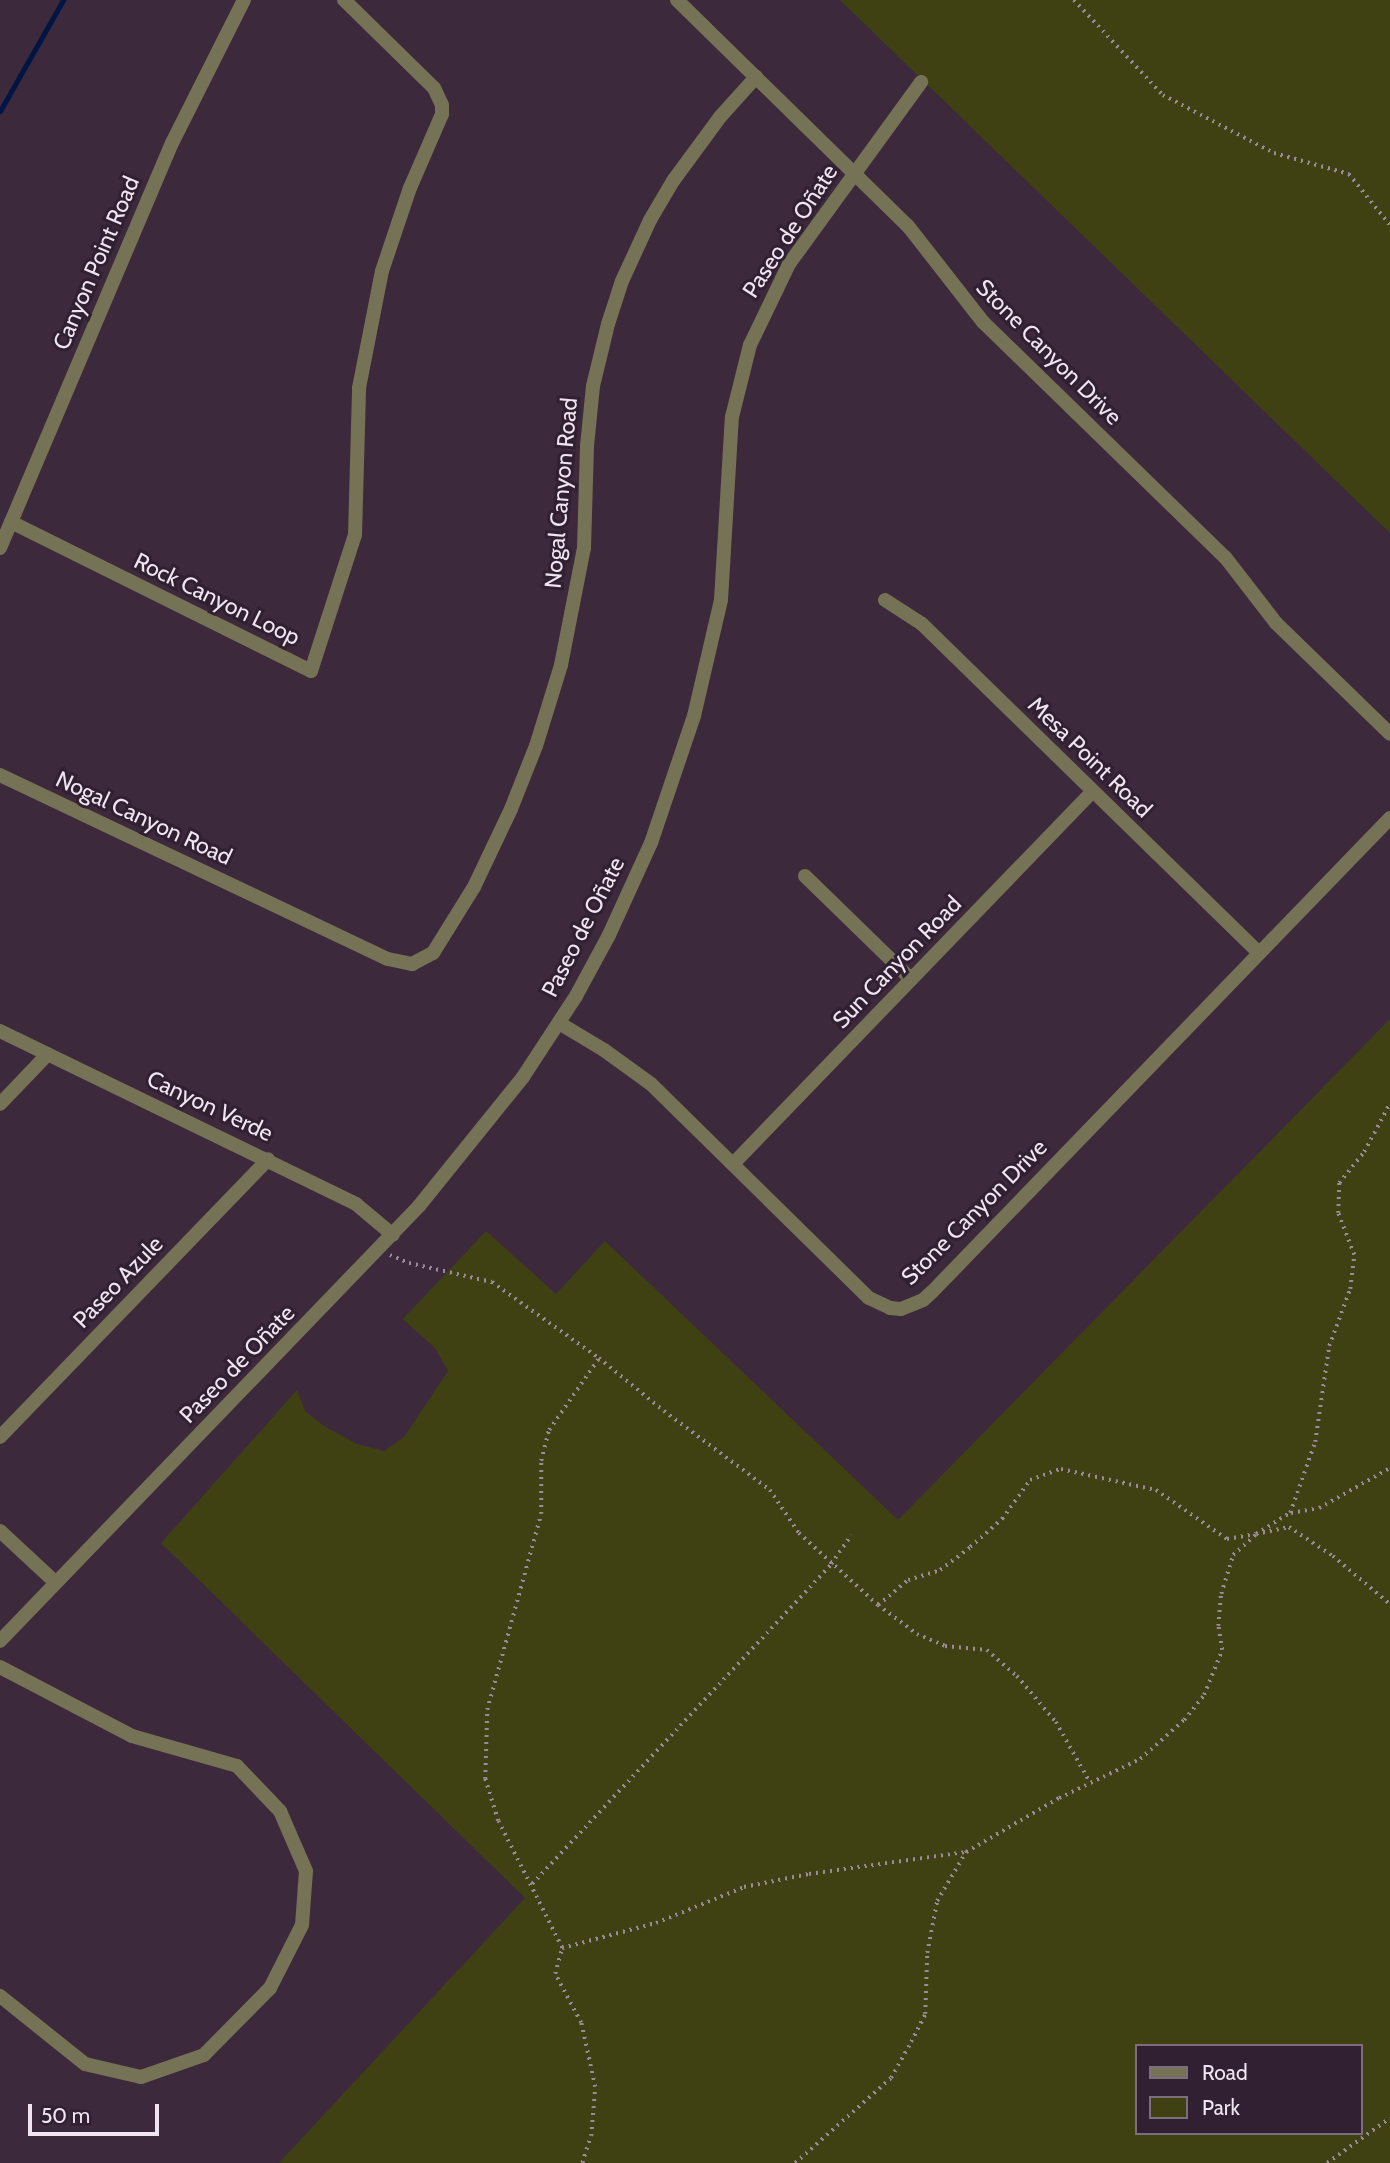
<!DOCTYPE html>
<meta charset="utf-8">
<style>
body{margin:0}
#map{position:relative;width:1390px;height:2163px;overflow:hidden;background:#3c2a3c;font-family:Cabin,sans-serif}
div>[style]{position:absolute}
.green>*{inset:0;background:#404113}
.stream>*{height:5px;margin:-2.5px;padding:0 2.5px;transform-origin:2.5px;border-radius:2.5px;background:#001543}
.path>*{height:3.5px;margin-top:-1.75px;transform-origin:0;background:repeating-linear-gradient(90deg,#9a8b9a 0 2px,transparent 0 7px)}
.minor>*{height:14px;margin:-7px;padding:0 7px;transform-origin:7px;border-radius:7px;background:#767255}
span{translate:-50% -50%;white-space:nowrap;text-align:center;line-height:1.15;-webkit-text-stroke:6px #312031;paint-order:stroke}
.street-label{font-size:23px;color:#f0e4f0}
.legend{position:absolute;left:1135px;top:2044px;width:228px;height:91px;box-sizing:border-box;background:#312031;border:2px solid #7d6e7d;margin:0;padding:9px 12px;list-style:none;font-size:21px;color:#f0e4f0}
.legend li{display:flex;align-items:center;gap:14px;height:35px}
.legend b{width:35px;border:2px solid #7d6e7d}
.scale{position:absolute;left:28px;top:2104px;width:131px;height:32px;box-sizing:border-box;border:4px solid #f0e4f0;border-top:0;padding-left:9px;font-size:21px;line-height:24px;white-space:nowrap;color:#f0e4f0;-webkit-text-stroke:5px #312031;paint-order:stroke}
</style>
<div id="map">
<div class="green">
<div style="clip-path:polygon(840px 0,1390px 0,1390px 533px)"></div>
<div style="clip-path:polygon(evenodd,1390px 1019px,1390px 2163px,279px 2163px,525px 1898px,161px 1543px,297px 1390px,305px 1411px,324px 1426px,357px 1444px,384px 1451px,404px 1437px,448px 1371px,435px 1348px,403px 1319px,486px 1231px,556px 1294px,605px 1241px,898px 1520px,1390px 1019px,1136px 2046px,1360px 2046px,1360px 2133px,1136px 2133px,1136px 2046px)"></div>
</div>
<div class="stream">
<div style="left:0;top:111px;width:128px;rotate:-60.4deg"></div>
</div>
<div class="path">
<div style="left:1074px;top:0;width:130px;rotate:46.9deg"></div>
<div style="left:1163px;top:95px;width:125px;rotate:27.6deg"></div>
<div style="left:1274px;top:153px;width:78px;rotate:15.6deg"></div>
<div style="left:1349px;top:174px;width:65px;rotate:51.2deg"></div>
<div style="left:390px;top:1255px;width:21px;rotate:23deg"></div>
<div style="left:409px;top:1263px;width:85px;rotate:12.9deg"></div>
<div style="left:492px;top:1282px;width:131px;rotate:35.4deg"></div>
<div style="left:599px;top:1358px;width:84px;rotate:39.2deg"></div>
<div style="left:664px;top:1411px;width:132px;rotate:36.7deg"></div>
<div style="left:770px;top:1490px;width:52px;rotate:56deg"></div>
<div style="left:799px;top:1533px;width:107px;rotate:42.3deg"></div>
<div style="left:878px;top:1605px;width:49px;rotate:36.6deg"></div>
<div style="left:917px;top:1634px;width:30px;rotate:23deg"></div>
<div style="left:945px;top:1646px;width:42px;rotate:5.4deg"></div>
<div style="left:987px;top:1650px;width:40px;rotate:41deg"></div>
<div style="left:1017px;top:1676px;width:60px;rotate:49.7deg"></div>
<div style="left:1056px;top:1722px;width:69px;rotate:60.5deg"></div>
<div style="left:1291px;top:1513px;width:28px;rotate:-10deg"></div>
<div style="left:1319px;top:1508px;width:81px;rotate:-29.4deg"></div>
<div style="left:878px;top:1605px;width:39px;rotate:-40deg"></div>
<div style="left:908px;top:1580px;width:34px;rotate:-17deg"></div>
<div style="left:940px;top:1570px;width:38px;rotate:-37deg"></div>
<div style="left:970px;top:1547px;width:43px;rotate:-41.2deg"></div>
<div style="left:1002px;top:1519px;width:48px;rotate:-54.3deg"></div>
<div style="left:1030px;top:1480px;width:33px;rotate:-20deg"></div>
<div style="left:1061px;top:1469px;width:97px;rotate:12.5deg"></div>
<div style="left:1156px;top:1490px;width:86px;rotate:34.6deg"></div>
<div style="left:1227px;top:1539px;width:29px;rotate:-10deg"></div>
<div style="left:1256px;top:1534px;width:40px;rotate:-32deg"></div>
<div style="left:1290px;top:1513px;width:75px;rotate:-70.6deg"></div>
<div style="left:1315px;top:1442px;width:97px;rotate:-81.7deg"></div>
<div style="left:1329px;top:1346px;width:61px;rotate:-69.8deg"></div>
<div style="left:1350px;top:1289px;width:34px;rotate:-83deg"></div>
<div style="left:1354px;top:1255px;width:45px;rotate:-110.9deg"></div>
<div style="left:1338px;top:1213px;width:30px;rotate:-88deg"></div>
<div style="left:1339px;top:1183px;width:40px;rotate:-51deg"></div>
<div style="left:1364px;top:1152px;width:55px;rotate:-62deg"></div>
<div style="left:532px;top:1884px;width:438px;rotate:-46.9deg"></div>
<div style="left:831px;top:1564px;width:35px;rotate:-55deg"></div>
<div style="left:562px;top:1948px;width:142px;rotate:-116.7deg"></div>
<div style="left:498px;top:1821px;width:44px;rotate:-107.2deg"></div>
<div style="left:485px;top:1779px;width:69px;rotate:-88.3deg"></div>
<div style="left:487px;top:1710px;width:203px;rotate:-74.6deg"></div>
<div style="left:541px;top:1514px;width:53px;rotate:-90deg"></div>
<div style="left:541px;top:1461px;width:32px;rotate:-76deg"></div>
<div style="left:549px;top:1430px;width:88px;rotate:-55.2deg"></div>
<div style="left:582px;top:2163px;width:28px;rotate:-72deg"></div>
<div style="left:591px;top:2136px;width:49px;rotate:-85.3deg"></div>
<div style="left:595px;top:2087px;width:66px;rotate:-102.3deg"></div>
<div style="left:581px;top:2023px;width:55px;rotate:-118deg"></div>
<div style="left:555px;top:1974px;width:27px;rotate:-75deg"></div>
<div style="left:562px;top:1948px;width:97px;rotate:-14.9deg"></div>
<div style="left:656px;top:1923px;width:95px;rotate:-22.2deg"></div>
<div style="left:744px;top:1887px;width:66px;rotate:-11.3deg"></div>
<div style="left:809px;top:1874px;width:159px;rotate:-8deg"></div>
<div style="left:795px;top:2163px;width:128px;rotate:-41.5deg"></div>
<div style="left:891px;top:2078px;width:41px;rotate:-60.9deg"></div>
<div style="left:911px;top:2042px;width:31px;rotate:-63deg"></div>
<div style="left:925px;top:2014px;width:61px;rotate:-88.1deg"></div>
<div style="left:927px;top:1953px;width:53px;rotate:-79.1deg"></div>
<div style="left:937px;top:1901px;width:57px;rotate:-59.4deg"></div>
<div style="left:966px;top:1852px;width:108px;rotate:-30.1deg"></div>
<div style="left:1059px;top:1798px;width:90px;rotate:-25.7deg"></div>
<div style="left:1140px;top:1759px;width:59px;rotate:-41.6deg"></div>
<div style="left:1184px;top:1720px;width:32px;rotate:-51deg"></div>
<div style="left:1204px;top:1695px;width:48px;rotate:-68.2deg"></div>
<div style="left:1222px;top:1650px;width:24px;rotate:-99deg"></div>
<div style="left:1218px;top:1626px;width:32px;rotate:-85deg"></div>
<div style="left:1221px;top:1594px;width:41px;rotate:-72.9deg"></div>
<div style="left:1233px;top:1555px;width:31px;rotate:-42deg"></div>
<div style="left:1256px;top:1534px;width:34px;rotate:-12deg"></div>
<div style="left:1289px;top:1527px;width:53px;rotate:33.4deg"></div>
<div style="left:1333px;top:1556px;width:75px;rotate:40.1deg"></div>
<div style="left:1327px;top:2163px;width:77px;rotate:-35.5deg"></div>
</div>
<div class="minor">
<div style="left:677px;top:0;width:323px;rotate:44.4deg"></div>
<div style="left:908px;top:226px;width:122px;rotate:52deg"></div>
<div style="left:983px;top:322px;width:337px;rotate:44.2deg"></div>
<div style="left:1225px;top:557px;width:83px;rotate:52.3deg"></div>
<div style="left:1276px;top:623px;width:159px;rotate:44.2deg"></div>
<div style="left:11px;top:522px;width:335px;rotate:26.4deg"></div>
<div style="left:311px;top:671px;width:143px;rotate:-72.1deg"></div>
<div style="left:355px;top:535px;width:147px;rotate:-88.4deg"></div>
<div style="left:359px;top:388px;width:119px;rotate:-78.9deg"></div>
<div style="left:382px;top:271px;width:88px;rotate:-71.4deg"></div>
<div style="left:410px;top:188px;width:81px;rotate:-66.6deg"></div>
<div style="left:442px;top:114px;width:9px;rotate:-90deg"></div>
<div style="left:442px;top:105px;width:19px;rotate:-115deg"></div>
<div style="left:434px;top:88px;width:126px;rotate:-135.6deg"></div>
<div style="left:0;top:548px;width:440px;rotate:-67deg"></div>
<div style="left:172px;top:143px;width:160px;rotate:-63.3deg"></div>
<div style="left:885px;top:600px;width:44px;rotate:33deg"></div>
<div style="left:922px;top:624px;width:471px;rotate:44.3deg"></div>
<div style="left:0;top:775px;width:429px;rotate:25.4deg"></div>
<div style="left:388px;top:959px;width:25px;rotate:12deg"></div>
<div style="left:412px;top:964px;width:24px;rotate:-28deg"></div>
<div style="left:433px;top:953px;width:78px;rotate:-58.2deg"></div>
<div style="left:474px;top:887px;width:86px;rotate:-64.6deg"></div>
<div style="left:511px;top:809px;width:68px;rotate:-68.4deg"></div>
<div style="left:536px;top:746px;width:85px;rotate:-72.8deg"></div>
<div style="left:561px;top:665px;width:119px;rotate:-78.9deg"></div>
<div style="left:584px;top:548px;width:102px;rotate:-88.3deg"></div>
<div style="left:587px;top:446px;width:60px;rotate:-84.3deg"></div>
<div style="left:593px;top:386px;width:64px;rotate:-76.4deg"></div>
<div style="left:608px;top:324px;width:45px;rotate:-72deg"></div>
<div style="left:622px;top:281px;width:67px;rotate:-65.3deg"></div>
<div style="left:650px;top:220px;width:45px;rotate:-59.5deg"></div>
<div style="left:673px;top:181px;width:79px;rotate:-53.7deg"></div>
<div style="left:720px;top:117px;width:54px;rotate:-48deg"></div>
<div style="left:805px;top:876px;width:148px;rotate:44.2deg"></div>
<div style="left:559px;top:1023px;width:52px;rotate:31deg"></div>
<div style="left:604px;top:1050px;width:58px;rotate:35.9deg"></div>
<div style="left:651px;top:1084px;width:305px;rotate:44.5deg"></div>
<div style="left:869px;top:1298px;width:23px;rotate:25deg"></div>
<div style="left:890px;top:1308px;width:11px;rotate:5deg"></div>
<div style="left:901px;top:1309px;width:24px;rotate:-22deg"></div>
<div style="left:923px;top:1300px;width:12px;rotate:-42deg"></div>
<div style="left:932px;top:1292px;width:659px;rotate:-45.98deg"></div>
<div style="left:0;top:1031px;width:396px;rotate:25.9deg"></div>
<div style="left:356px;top:1204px;width:48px;rotate:40deg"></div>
<div style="left:0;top:1104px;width:69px;rotate:-46.2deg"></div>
<div style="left:733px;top:1164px;width:518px;rotate:-46.02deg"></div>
<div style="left:0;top:1437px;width:386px;rotate:-46deg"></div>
<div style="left:0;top:1531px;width:76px;rotate:42.9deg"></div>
<div style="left:0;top:1641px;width:604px;rotate:-46.07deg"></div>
<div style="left:419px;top:1206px;width:166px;rotate:-51.1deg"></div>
<div style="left:523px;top:1077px;width:97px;rotate:-56.8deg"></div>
<div style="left:576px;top:996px;width:69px;rotate:-61.6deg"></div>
<div style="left:609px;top:935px;width:101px;rotate:-65.5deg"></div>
<div style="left:651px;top:843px;width:134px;rotate:-71.3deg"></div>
<div style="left:694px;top:716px;width:119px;rotate:-76.9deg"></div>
<div style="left:721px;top:600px;width:183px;rotate:-86.6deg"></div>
<div style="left:732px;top:417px;width:74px;rotate:-76deg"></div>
<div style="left:750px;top:345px;width:90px;rotate:-64.3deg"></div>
<div style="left:789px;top:264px;width:225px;rotate:-54deg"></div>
<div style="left:0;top:1667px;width:149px;rotate:27.6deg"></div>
<div style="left:132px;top:1736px;width:109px;rotate:15.9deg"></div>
<div style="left:237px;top:1766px;width:62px;rotate:46.3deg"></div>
<div style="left:280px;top:1811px;width:65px;rotate:66.6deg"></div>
<div style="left:306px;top:1871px;width:54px;rotate:94.2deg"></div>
<div style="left:302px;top:1925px;width:71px;rotate:116.9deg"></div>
<div style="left:270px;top:1988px;width:94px;rotate:134.6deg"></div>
<div style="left:204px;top:2055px;width:67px;rotate:160.8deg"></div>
<div style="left:141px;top:2077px;width:57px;rotate:-166.9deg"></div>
<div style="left:85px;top:2064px;width:109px;rotate:-141.3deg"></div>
</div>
<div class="street-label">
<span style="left:790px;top:231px;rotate:-57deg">Paseo de Oñate</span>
<span style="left:96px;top:263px;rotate:-67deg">Canyon Point Road</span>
<span style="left:1049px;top:352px;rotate:45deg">Stone Canyon Drive</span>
<span style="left:561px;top:493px;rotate:-85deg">Nogal Canyon Road</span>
<span style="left:217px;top:599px;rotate:26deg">Rock Canyon Loop</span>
<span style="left:1090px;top:757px;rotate:44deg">Mesa Point Road</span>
<span style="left:144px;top:818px;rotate:25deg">Nogal Canyon Road</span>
<span style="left:583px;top:927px;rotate:-63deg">Paseo de Oñate</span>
<span style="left:897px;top:962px;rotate:-46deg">Sun Canyon Road</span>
<span style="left:210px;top:1106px;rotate:25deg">Canyon Verde</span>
<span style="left:974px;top:1212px;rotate:-45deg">Stone Canyon Drive</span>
<span style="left:118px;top:1282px;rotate:-46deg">Paseo Azule</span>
<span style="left:237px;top:1364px;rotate:-46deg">Paseo de Oñate</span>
</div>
<ul class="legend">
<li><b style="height:9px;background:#767255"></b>Road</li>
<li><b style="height:19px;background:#404113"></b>Park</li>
</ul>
<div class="scale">50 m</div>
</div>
